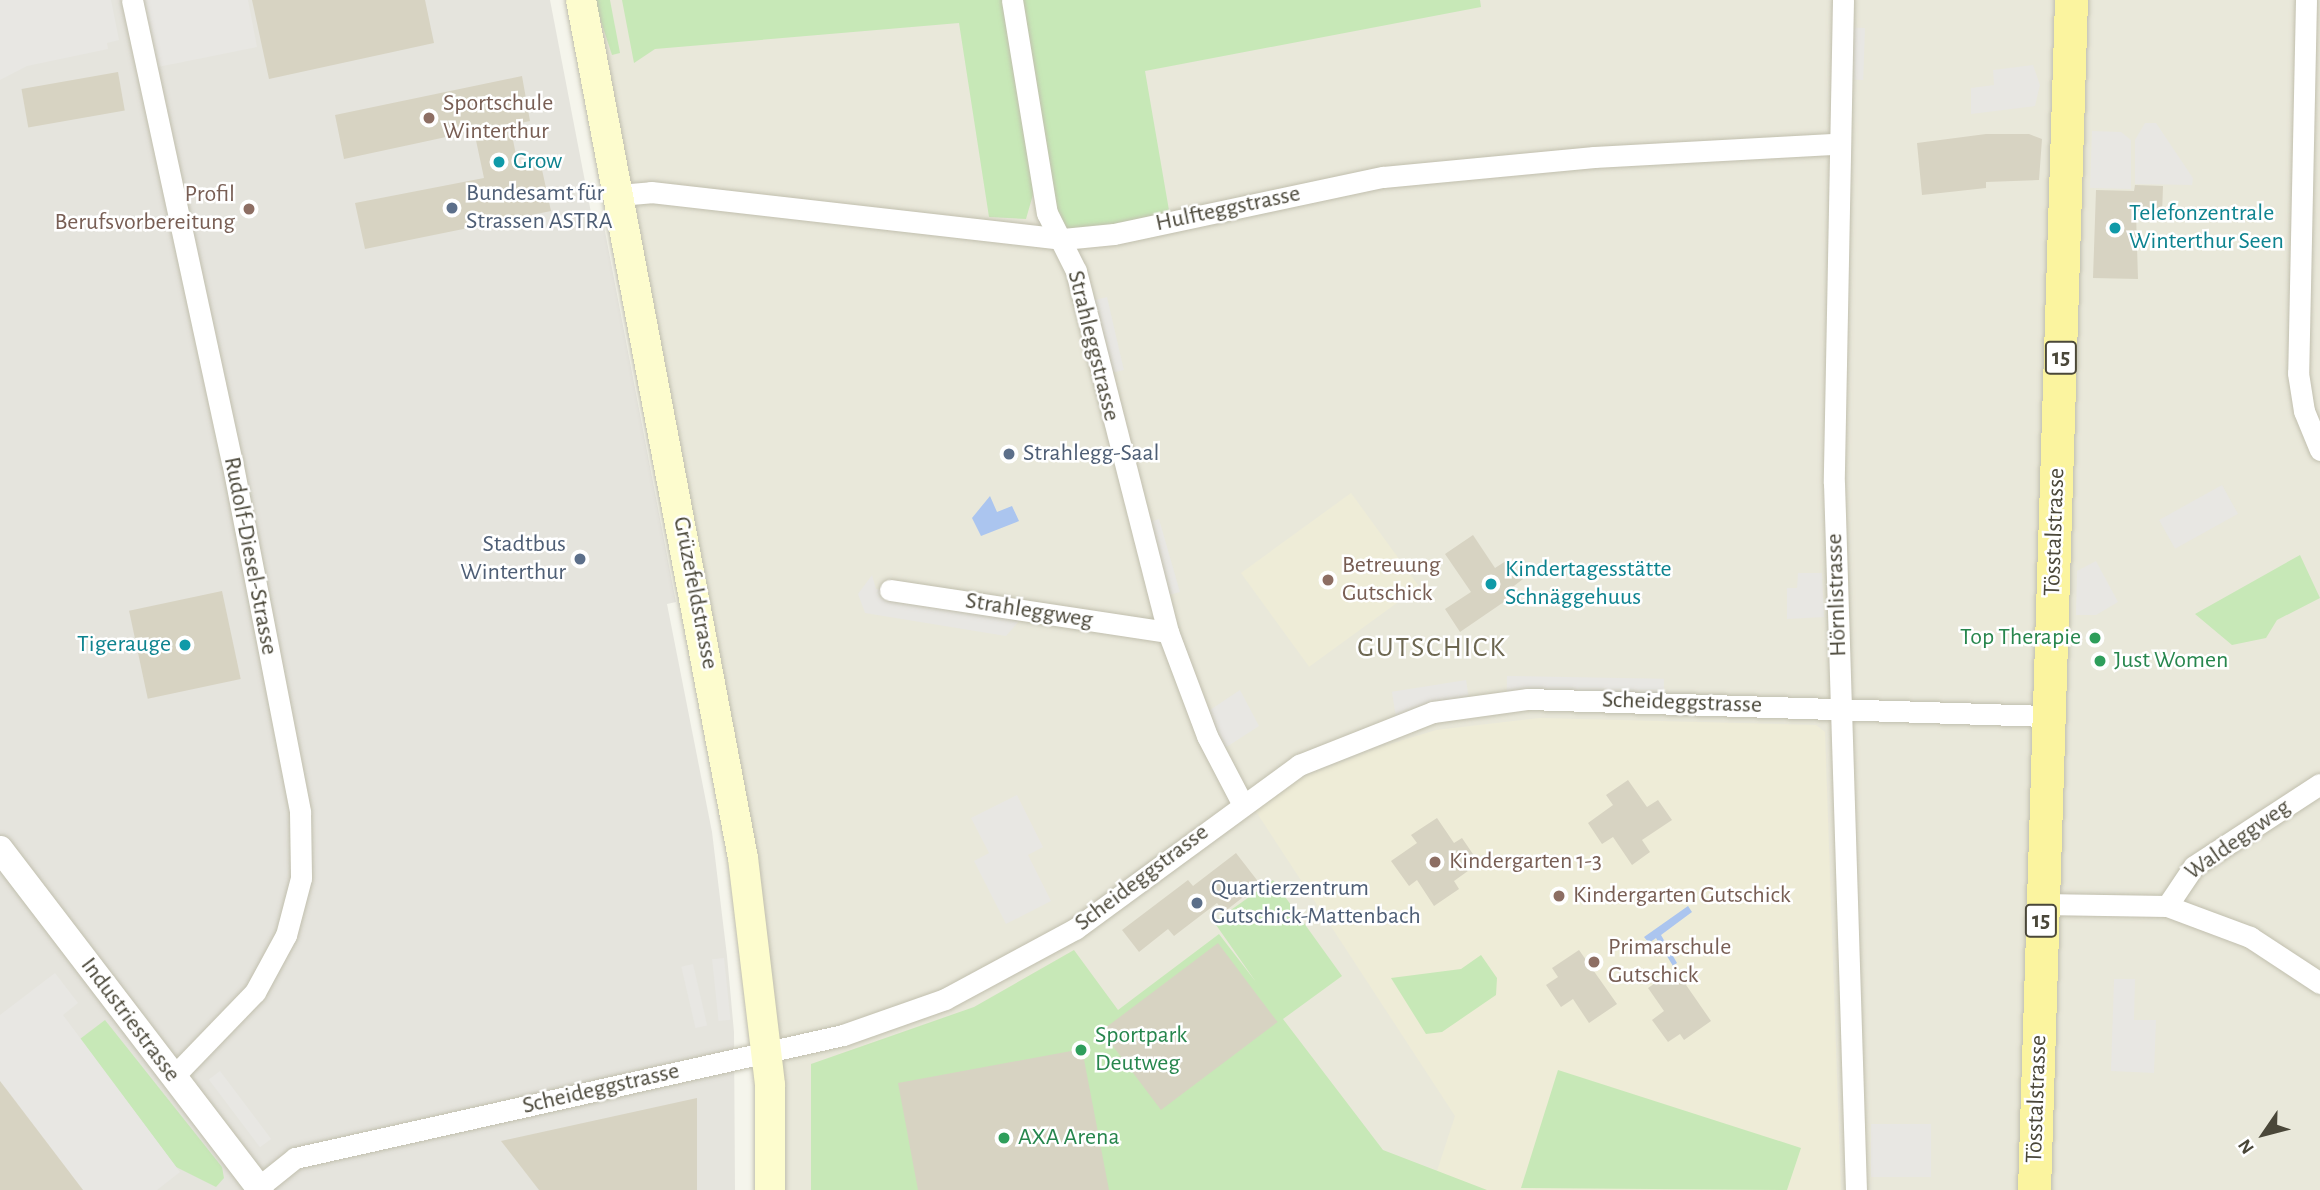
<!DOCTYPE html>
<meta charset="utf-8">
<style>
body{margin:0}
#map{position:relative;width:2320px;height:1190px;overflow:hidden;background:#f5f5ec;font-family:"Alegreya Sans",sans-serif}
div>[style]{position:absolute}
.residential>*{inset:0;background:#e9e8da}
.industrial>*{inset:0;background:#e5e4dd}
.education>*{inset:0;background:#eeecd7;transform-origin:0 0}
.green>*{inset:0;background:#c7e8b7}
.parking>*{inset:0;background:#e8e7e3;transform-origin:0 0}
.water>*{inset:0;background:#abc5ef}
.building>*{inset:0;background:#d7d3c2;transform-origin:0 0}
.roads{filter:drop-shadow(0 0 2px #c1bfae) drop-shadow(0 0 2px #c1bfae)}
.minor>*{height:21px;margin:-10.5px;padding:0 10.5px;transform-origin:10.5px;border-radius:10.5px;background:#fff}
.tertiary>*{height:26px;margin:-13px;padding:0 13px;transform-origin:13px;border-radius:13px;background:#fff}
.secondary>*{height:30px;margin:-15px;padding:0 15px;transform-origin:15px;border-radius:15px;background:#fdfcce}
.primary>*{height:33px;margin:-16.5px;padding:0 16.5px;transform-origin:16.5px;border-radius:16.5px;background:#fbf49f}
.dots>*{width:19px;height:19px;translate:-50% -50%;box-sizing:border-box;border:4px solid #fff;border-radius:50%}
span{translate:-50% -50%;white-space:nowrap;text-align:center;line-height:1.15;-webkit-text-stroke:5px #fff;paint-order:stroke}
.shield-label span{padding:2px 5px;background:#fff;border:2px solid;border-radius:5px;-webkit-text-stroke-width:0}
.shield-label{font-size:23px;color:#4a4739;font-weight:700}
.education-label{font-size:24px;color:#785e54}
.left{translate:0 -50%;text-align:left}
.right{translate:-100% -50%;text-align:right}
.culture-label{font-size:24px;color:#0d838f}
.service-label{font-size:24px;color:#4e5e75}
.street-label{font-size:24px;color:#4a4739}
.leisure-label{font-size:24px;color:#27864d}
.quarter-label{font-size:28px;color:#6d6751;letter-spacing:2px}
.north{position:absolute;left:2229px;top:1099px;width:70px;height:70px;-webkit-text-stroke:5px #fff;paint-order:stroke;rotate:235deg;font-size:19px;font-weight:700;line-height:28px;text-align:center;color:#4a4739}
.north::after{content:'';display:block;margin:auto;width:24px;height:32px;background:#4a4739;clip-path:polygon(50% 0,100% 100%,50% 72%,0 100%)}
</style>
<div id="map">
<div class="residential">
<div style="clip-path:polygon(581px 0,2320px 0,2320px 1190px,770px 1190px,770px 1085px)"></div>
</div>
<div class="industrial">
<div style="clip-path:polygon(0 0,550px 0,593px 223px,603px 221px,676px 602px,667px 604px,712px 832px,727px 956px,734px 1032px,735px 1190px,0 1190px)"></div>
</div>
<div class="education">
<div style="left:1351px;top:493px;width:116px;height:136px;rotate:54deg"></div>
<div style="clip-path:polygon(1539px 718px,1816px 725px,1825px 732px,1841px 1190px,1483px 1190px,1436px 1174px,1455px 1116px,1255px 810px,1298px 779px,1386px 745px,1436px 730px)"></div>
</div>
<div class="green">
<div style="clip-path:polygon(594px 0,610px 0,620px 53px,612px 55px)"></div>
<div style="clip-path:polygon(622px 0,1003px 0,1034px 191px,1026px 219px,989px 217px,959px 23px,655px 49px,634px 63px)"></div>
<div style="clip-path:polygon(1012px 0,1480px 0,1481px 7px,1145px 71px,1171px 222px,1063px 239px)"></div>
<div style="clip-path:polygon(2300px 555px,2320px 598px,2277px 620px,2266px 638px,2232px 645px,2195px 614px)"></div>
<div style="clip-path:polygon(1273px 880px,1342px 976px,1283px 1019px,1383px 1150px,1487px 1190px,811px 1190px,811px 1064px,974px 1007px,1074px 950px,1118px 1010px,1219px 934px,1256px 982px,1214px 922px)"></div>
<div style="clip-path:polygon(1481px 955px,1497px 978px,1496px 995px,1442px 1032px,1426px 1034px,1391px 978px,1461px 969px)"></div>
<div style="clip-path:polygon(105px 1020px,222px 1167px,224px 1178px,216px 1187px,176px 1167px,80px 1039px)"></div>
<div style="clip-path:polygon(1558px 1070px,1801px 1148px,1787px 1190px,1521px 1188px)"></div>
</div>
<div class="parking">
<div style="clip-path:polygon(0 0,111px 0,119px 40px,107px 43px,108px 49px,27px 66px,0 80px)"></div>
<div style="clip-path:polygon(143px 0,248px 0,257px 47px,158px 67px)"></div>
<div style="left:1865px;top:28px;width:52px;height:16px;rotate:92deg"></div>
<div style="clip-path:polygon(2033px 65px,2040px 85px,2035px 106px,1971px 114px,1971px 88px,1994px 85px,1993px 70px)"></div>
<div style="clip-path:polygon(2145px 123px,2156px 123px,2193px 178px,2192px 185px,2135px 184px,2135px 140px)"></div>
<div style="clip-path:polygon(2092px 131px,2121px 132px,2131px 140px,2131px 189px,2090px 188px)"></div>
<div style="left:1107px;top:297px;width:75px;height:24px;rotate:77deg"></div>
<div style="left:2222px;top:485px;width:33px;height:72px;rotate:61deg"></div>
<div style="left:1159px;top:519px;width:76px;height:23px;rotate:74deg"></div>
<div style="clip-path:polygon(2096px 561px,2118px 602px,2096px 615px,2076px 615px,2077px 571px)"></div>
<div style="clip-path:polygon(1798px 573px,1822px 573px,1824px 617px,1787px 619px,1787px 588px,1797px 588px)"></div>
<div style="clip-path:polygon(872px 575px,876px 589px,1028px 611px,1006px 636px,865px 613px,858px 594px)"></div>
<div style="left:1507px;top:676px;width:157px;height:24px;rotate:1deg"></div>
<div style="left:1466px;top:680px;width:25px;height:75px;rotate:81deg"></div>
<div style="clip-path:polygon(1240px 690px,1259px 726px,1225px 748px,1207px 712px)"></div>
<div style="clip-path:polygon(1017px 795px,1043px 847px,1028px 855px,1051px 901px,1006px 924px,974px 861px,989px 853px,971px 818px)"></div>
<div style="left:724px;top:958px;width:62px;height:12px;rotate:84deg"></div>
<div style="left:693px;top:964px;width:63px;height:12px;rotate:77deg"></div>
<div style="clip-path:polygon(55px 973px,78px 1003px,63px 1015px,180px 1172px,157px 1190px,83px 1190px,5px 1087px,0 1090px,0 1015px)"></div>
<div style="clip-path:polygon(2114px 979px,2135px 979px,2134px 1020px,2156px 1020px,2154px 1073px,2111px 1071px)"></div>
<div style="left:220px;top:1071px;width:85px;height:14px;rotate:53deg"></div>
<div style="left:1871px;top:1124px;width:60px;height:53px"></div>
</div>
<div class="water">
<div style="clip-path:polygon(990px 496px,997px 512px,1012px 506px,1019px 521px,981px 536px,972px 518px)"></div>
<div style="clip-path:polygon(1688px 906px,1692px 912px,1661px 935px,1677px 963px,1673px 966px,1656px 938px,1649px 943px,1644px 937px)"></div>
</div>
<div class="building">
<div style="clip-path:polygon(252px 0,425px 0,434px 43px,269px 79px)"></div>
<div style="left:118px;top:72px;width:39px;height:98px;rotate:80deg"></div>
<div style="clip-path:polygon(522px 76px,530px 121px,510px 125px,519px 170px,541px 165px,551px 211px,365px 249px,355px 203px,484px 178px,474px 131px,344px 159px,335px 115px)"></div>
<div style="clip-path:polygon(1986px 134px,2029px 134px,2042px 139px,2039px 180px,1986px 182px,1986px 188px,1922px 195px,1917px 143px)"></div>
<div style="clip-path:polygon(2135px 185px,2163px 186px,2162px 214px,2136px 213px,2138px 279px,2093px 278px,2096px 190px,2134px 191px)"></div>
<div style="clip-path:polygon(1473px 535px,1495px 568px,1509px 559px,1523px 579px,1510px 589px,1514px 595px,1460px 632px,1445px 609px,1471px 592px,1445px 554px)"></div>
<div style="left:222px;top:591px;width:90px;height:95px;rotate:78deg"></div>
<div style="clip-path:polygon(1628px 780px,1647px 807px,1658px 800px,1672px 820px,1642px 840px,1650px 852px,1632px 865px,1613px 837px,1602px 844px,1588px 823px,1613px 805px,1606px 795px)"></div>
<div style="clip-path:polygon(1437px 818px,1454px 843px,1462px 838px,1479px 863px,1454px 881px,1459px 889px,1434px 906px,1417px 880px,1409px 886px,1391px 861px,1417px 843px,1411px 835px)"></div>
<div style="clip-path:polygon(1236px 853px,1260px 884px,1224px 912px,1217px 903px,1174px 936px,1168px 929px,1139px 952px,1122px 930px,1188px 880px,1193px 886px)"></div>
<div style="left:1218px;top:943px;width:99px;height:146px;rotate:53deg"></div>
<div style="clip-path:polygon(1579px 950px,1617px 1004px,1589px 1023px,1573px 999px,1561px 1007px,1546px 985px,1558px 977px,1552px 968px)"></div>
<div style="clip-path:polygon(1675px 969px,1711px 1021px,1684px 1040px,1680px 1034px,1668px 1042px,1652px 1020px,1664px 1011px,1648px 988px)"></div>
<div style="clip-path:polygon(1082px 1049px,1109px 1190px,918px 1190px,898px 1083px)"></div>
<div style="clip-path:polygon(0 1081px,83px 1190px,0 1190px)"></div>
<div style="clip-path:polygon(697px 1098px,697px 1190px,539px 1190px,501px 1141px)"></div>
</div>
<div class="roads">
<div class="minor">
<div style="left:132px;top:0;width:472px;rotate:77.8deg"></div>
<div style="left:232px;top:461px;width:358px;rotate:79deg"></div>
<div style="left:300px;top:812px;width:66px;rotate:89.1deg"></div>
<div style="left:301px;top:878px;width:59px;rotate:104.7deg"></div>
<div style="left:286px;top:935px;width:65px;rotate:118.5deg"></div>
<div style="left:255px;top:992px;width:117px;rotate:134deg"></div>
<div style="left:1012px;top:0;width:216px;rotate:80.7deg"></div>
<div style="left:1047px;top:213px;width:65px;rotate:63.4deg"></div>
<div style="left:1076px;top:271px;width:373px;rotate:75.7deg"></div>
<div style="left:1168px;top:632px;width:111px;rotate:69.4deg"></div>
<div style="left:1207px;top:736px;width:76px;rotate:62.4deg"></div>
<div style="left:1843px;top:0;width:483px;rotate:91.1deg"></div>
<div style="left:1834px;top:483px;width:707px;rotate:88.22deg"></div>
<div style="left:2306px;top:0;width:373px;rotate:91.2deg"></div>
<div style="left:2298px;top:373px;width:38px;rotate:81deg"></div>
<div style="left:2304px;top:411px;width:42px;rotate:67.7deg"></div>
<div style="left:619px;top:195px;width:32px;rotate:-5deg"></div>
<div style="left:651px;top:192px;width:415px;rotate:6.5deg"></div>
<div style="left:1063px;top:239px;width:51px;rotate:-5.6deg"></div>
<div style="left:1114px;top:234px;width:275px;rotate:-12deg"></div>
<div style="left:1383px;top:177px;width:212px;rotate:-5.4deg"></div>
<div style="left:1594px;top:157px;width:243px;rotate:-3.1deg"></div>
<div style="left:890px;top:590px;width:281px;rotate:8.6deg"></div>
<div style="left:2041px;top:904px;width:126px;rotate:0.9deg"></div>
<div style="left:2167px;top:906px;width:89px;rotate:20.5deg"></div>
<div style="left:2250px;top:937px;width:84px;rotate:33.3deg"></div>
<div style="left:2167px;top:906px;width:48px;rotate:-56deg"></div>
<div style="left:2194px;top:866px;width:150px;rotate:-33.1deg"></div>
<div style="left:255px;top:1190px;width:51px;rotate:-38.7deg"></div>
<div style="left:295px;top:1158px;width:562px;rotate:-12.65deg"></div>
<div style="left:843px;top:1035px;width:108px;rotate:-19.4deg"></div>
<div style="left:945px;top:999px;width:148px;rotate:-28.3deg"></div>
<div style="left:1075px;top:929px;width:278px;rotate:-36.2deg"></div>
<div style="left:1299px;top:765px;width:144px;rotate:-21.6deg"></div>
<div style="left:1433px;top:712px;width:96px;rotate:-7.8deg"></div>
<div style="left:1528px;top:699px;width:518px;rotate:1.88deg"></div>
</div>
<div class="tertiary">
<div style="left:0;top:849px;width:429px;rotate:52.6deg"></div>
</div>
<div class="secondary">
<div style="left:581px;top:0;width:873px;rotate:79.31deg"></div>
<div style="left:743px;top:858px;width:229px;rotate:83.2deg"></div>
<div style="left:770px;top:1085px;width:105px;rotate:90deg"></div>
</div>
<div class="primary">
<div style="left:2034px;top:1190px;width:1191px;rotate:-88.22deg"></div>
</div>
</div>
<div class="dots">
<div style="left:429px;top:118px;background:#8d6e63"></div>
<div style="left:499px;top:162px;background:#0f9aa8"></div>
<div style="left:452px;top:208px;background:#5c6f8a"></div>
<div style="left:249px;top:209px;background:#8d6e63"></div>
<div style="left:2115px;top:228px;background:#0f9aa8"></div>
<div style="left:1009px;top:454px;background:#5c6f8a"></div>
<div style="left:580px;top:559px;background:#5c6f8a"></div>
<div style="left:1328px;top:580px;background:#8d6e63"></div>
<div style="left:1491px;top:584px;background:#0f9aa8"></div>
<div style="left:2095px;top:638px;background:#2e9e5b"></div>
<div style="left:185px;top:645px;background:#0f9aa8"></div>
<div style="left:2100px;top:661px;background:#2e9e5b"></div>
<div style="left:1435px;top:862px;background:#8d6e63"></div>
<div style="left:1559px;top:896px;background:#8d6e63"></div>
<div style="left:1197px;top:903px;background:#5c6f8a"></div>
<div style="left:1594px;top:962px;background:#8d6e63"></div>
<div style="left:1081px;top:1050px;background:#2e9e5b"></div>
<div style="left:1004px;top:1138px;background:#2e9e5b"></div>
</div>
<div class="shield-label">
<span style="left:2061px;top:358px">15</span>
<span style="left:2041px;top:921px">15</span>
</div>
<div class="education-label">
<span class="left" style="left:443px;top:118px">Sportschule<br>Winterthur</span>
<span class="right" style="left:235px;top:209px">Profil<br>Berufsvorbereitung</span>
<span class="left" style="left:1342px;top:580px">Betreuung<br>Gutschick</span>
<span class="left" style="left:1449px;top:862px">Kindergarten 1-3</span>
<span class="left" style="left:1573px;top:896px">Kindergarten Gutschick</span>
<span class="left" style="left:1608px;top:962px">Primarschule<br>Gutschick</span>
</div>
<div class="culture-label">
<span class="left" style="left:513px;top:162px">Grow</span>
<span class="left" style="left:2129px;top:228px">Telefonzentrale<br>Winterthur Seen</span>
<span class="left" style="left:1505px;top:584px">Kindertagesstätte<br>Schnäggehuus</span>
<span class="right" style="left:171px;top:645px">Tigerauge</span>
</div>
<div class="service-label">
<span class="left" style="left:466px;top:208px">Bundesamt für<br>Strassen ASTRA</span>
<span class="left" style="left:1023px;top:454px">Strahlegg-Saal</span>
<span class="right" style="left:566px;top:559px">Stadtbus<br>Winterthur</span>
<span class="left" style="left:1211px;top:903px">Quartierzentrum<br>Gutschick-Mattenbach</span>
</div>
<div class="street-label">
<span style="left:1228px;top:209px;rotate:-12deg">Hulfteggstrasse</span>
<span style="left:1093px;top:346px;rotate:76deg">Strahleggstrasse</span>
<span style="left:2055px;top:532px;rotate:-88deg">Tösstalstrasse</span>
<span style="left:250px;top:556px;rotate:79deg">Rudolf-Diesel-Strasse</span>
<span style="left:695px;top:593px;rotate:79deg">Grüzefeldstrasse</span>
<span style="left:1837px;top:595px;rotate:-92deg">Hörnlistrasse</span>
<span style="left:1029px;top:611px;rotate:9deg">Strahleggweg</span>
<span style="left:1682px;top:703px;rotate:2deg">Scheideggstrasse</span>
<span style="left:2238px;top:840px;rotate:-35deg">Waldeggweg</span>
<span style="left:1142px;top:878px;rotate:-37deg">Scheideggstrasse</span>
<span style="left:130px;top:1020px;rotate:53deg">Industriestrasse</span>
<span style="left:601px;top:1089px;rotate:-13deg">Scheideggstrasse</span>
<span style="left:2037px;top:1099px;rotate:-88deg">Tösstalstrasse</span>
</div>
<div class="leisure-label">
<span class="right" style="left:2081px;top:638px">Top Therapie</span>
<span class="left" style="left:2114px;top:661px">Just Women</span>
<span class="left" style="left:1095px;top:1050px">Sportpark<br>Deutweg</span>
<span class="left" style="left:1018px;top:1138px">AXA Arena</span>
</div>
<div class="quarter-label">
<span style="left:1432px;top:648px">GUTSCHICK</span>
</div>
<div class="north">N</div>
</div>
